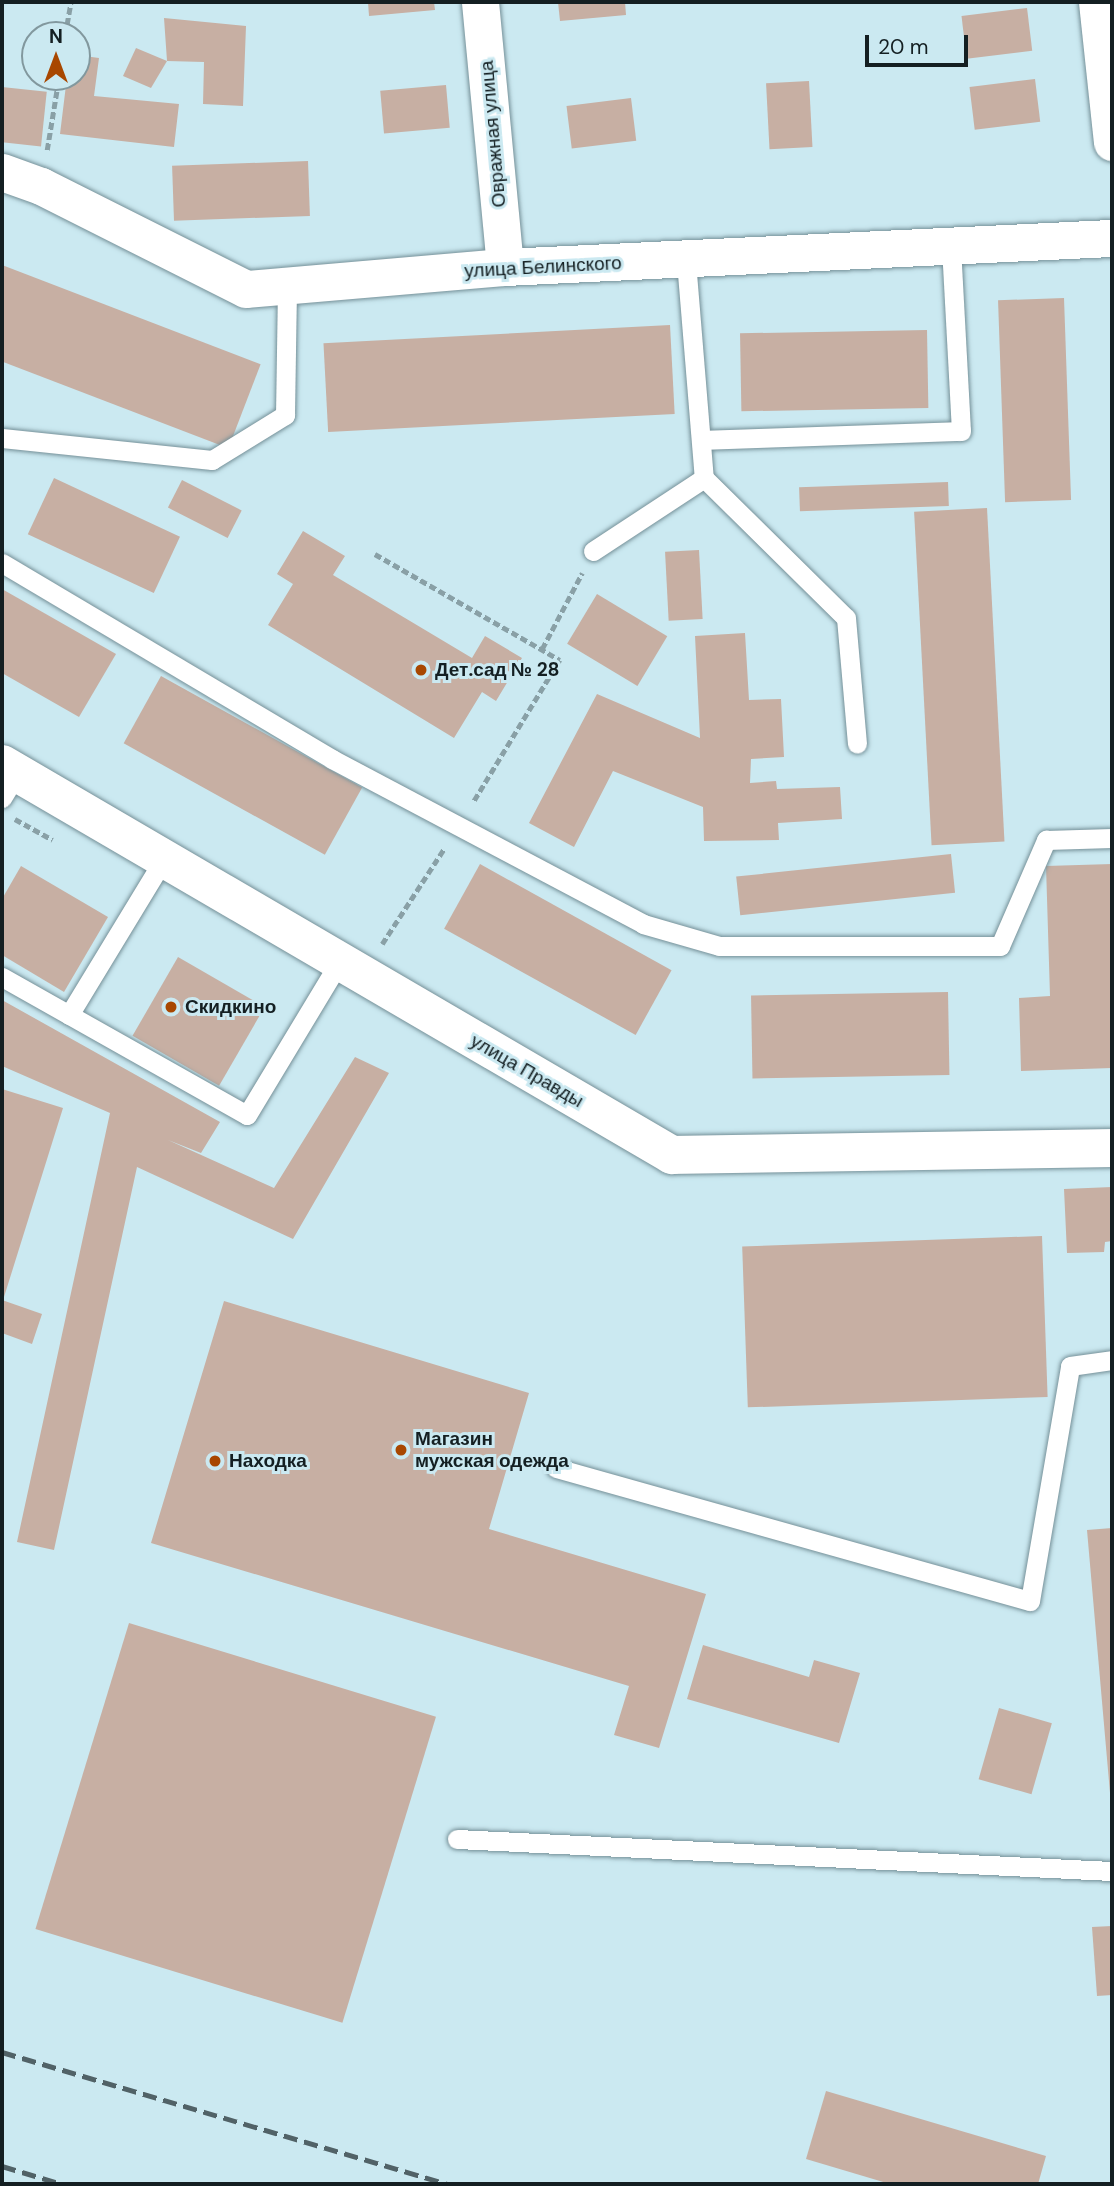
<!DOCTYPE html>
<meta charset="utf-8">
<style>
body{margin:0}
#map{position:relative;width:1114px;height:2186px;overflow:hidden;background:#cbe9f1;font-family:"DM Sans",sans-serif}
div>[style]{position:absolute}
.building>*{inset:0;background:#c7afa3;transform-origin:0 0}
.path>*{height:4.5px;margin-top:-2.25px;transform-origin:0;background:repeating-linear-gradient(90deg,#89a0a6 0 7px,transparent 0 10.5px)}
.roads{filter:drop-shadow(0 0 2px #759098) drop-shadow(0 0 2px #759098)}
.service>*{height:19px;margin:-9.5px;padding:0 9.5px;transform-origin:9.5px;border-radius:9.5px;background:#fff}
.minor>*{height:37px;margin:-18.5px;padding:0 18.5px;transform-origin:18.5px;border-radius:18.5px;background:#fff}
.tertiary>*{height:38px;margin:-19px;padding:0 19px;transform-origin:19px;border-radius:19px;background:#fff}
.rail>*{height:5px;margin-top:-2.5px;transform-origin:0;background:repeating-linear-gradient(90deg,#516267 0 14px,transparent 0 21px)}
.dots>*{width:19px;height:19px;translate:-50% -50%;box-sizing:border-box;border:4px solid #cbe9f1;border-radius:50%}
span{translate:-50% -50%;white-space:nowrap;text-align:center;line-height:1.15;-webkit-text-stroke:6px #cbe9f1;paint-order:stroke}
.street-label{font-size:19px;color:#141f22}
.poi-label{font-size:19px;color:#141f22;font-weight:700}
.left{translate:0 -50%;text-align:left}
.frame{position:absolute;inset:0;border:4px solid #141f22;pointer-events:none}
.north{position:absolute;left:21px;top:21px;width:70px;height:70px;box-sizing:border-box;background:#cbe9f1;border:2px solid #82989e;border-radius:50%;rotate:0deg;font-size:19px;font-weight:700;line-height:28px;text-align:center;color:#141f22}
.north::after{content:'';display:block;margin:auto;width:24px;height:32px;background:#a84700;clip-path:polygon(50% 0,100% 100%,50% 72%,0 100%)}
.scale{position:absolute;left:865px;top:35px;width:103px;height:32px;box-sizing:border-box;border:4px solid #141f22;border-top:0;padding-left:9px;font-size:21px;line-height:24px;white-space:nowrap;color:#141f22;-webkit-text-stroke:5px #cbe9f1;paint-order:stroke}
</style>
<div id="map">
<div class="building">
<div style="clip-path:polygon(368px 2px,434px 2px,435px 10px,369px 16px)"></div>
<div style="clip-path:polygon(558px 2px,625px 2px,626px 15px,560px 21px)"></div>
<div style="left:1027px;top:8px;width:43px;height:66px;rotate:83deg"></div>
<div style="clip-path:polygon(164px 18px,246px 26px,243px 106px,203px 104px,204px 62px,167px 61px)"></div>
<div style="clip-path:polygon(136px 48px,167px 61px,151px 88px,123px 76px)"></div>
<div style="clip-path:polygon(77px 55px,99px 58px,94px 96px,179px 104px,174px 147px,60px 134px,67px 77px,77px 77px)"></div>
<div style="left:1035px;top:79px;width:43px;height:66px;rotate:83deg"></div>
<div style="left:809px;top:81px;width:66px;height:43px;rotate:87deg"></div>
<div style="left:446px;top:85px;width:43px;height:66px;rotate:85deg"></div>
<div style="left:2px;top:87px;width:45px;height:55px;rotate:6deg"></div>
<div style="left:631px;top:98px;width:43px;height:65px;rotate:83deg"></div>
<div style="left:308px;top:161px;width:55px;height:136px;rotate:88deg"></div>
<div style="left:2px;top:265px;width:277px;height:90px;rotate:21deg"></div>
<div style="left:1064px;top:298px;width:202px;height:66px;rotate:88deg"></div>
<div style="left:670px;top:325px;width:89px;height:347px;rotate:87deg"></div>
<div style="left:927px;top:330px;width:78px;height:187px;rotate:89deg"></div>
<div style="left:54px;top:478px;width:139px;height:62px;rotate:25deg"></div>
<div style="left:182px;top:480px;width:67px;height:31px;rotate:27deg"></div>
<div style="left:948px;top:482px;width:24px;height:149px;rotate:88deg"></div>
<div style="left:987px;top:508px;width:334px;height:73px;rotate:87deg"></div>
<div style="clip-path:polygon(303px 531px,345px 556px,333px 575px,472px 658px,485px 636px,522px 658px,496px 701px,482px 692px,454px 738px,268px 625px,293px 584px,277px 574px)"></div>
<div style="left:699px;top:550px;width:69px;height:34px;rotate:87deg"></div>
<div style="clip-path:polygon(2px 589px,116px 654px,79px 717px,2px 673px)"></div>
<div style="left:597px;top:594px;width:82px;height:58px;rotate:31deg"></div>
<div style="clip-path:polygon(745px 633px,749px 700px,781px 699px,784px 757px,751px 759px,750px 783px,776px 781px,777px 789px,840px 787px,842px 819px,778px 823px,779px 840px,704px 841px,703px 807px,613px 771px,574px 847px,529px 823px,597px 694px,700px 738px,695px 636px)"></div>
<div style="left:161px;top:676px;width:230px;height:77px;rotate:29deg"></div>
<div style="left:951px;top:854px;width:39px;height:216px;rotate:84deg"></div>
<div style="left:480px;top:864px;width:219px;height:74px;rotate:29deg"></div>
<div style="clip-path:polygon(1112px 864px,1112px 1068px,1021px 1071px,1019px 998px,1050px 996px,1046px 866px)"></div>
<div style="clip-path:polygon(21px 866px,108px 917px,64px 992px,2px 955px,2px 899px)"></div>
<div style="left:178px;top:957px;width:100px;height:91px;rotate:30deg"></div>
<div style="left:948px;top:992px;width:83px;height:197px;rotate:89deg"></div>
<div style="clip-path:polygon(2px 1000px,220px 1122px,201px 1153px,168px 1140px,274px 1188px,355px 1057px,389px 1073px,293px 1239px,137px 1167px,54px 1550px,17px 1542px,110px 1113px,2px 1066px)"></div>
<div style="clip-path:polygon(2px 1089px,63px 1108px,4px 1297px,2px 1297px)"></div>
<div style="clip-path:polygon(1112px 1187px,1112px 1241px,1105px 1242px,1104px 1252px,1067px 1253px,1064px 1189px)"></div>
<div style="left:1042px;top:1236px;width:161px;height:300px;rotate:88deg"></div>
<div style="clip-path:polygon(2px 1300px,42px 1314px,32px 1344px,2px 1333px)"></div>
<div style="clip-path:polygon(224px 1301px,529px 1393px,489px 1529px,706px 1594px,659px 1748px,614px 1735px,629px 1686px,151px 1543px)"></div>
<div style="clip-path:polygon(1112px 1528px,1112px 1793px,1110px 1793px,1087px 1530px)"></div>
<div style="left:129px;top:1623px;width:321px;height:320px;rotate:17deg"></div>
<div style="clip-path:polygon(703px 1645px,809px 1677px,814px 1660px,860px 1673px,839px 1743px,687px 1699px)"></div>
<div style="left:999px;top:1708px;width:55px;height:74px;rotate:16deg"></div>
<div style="clip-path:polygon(1112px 1926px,1112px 1995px,1097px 1996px,1092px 1927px)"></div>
<div style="clip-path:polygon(826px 2091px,1046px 2156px,1038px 2184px,890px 2184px,806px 2159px)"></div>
</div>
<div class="path">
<div style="left:65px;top:35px;width:34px;rotate:-80deg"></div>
<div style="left:47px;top:150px;width:74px;rotate:-80.7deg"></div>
<div style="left:375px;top:554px;width:213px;rotate:29.8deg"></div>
<div style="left:560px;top:660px;width:167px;rotate:121.3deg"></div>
<div style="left:542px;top:649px;width:86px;rotate:-62.2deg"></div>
<div style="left:15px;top:819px;width:43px;rotate:28.9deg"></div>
<div style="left:382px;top:944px;width:113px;rotate:-56.9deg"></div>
</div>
<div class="roads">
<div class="service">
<div style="left:686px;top:261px;width:218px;rotate:85.3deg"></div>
<div style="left:704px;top:478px;width:199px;rotate:44.6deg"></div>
<div style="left:846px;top:618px;width:126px;rotate:85deg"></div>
<div style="left:2px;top:438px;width:211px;rotate:6deg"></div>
<div style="left:212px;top:460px;width:86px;rotate:-31.7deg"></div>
<div style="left:285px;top:415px;width:128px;rotate:-89.1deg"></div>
<div style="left:702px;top:440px;width:259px;rotate:-2deg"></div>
<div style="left:961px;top:431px;width:184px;rotate:-93.1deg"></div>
<div style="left:593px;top:551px;width:133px;rotate:-33.3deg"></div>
<div style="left:2px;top:563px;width:384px;rotate:30.7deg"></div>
<div style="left:332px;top:759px;width:352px;rotate:27.9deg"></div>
<div style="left:643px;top:924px;width:79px;rotate:16.1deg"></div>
<div style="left:719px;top:946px;width:281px"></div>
<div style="left:1000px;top:946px;width:116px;rotate:-66.5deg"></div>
<div style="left:1046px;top:840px;width:66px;rotate:-1.7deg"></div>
<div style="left:2px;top:798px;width:29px;rotate:-59deg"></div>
<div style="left:2px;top:977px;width:281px;rotate:29.4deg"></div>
<div style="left:247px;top:1115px;width:180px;rotate:-58.9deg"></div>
<div style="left:69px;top:1015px;width:183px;rotate:-58.7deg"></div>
<div style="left:556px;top:1468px;width:492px;rotate:15.7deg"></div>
<div style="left:1030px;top:1601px;width:238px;rotate:-80.3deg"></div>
<div style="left:1070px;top:1366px;width:42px;rotate:-8.1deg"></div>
<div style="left:457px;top:1839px;width:656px;rotate:2.8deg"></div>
</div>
<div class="minor">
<div style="left:480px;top:2px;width:266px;rotate:84.6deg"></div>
<div style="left:1097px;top:2px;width:141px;rotate:83.9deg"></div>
<div style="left:2px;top:172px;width:41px;rotate:19.7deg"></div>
<div style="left:41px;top:186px;width:229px;rotate:26.7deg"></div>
<div style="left:246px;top:289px;width:260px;rotate:-4.9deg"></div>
<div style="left:505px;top:267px;width:608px;rotate:-2.74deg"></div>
</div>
<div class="tertiary">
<div style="left:2px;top:764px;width:776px;rotate:30.27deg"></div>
<div style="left:672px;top:1155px;width:440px;rotate:-0.9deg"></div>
</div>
</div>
<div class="rail">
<div style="left:2px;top:2052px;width:465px;rotate:16.5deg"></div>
<div style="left:2px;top:2166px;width:63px;rotate:16.7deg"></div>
</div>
<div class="dots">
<div style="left:421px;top:670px;background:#a84700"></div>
<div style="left:171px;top:1007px;background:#a84700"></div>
<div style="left:401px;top:1450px;background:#a84700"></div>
<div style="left:215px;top:1461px;background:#a84700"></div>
</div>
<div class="street-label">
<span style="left:493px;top:134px;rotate:-95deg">Овражная улица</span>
<span style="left:543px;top:267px;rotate:-3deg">улица Белинского</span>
<span style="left:527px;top:1071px;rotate:30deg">улица Правды</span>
</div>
<div class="poi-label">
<span class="left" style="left:435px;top:670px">Дет.сад № 28</span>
<span class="left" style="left:185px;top:1007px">Скидкино</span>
<span class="left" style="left:415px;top:1450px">Магазин<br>мужская одежда</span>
<span class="left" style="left:229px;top:1461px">Находка</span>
</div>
<div class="frame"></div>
<div class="north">N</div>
<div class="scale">20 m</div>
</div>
